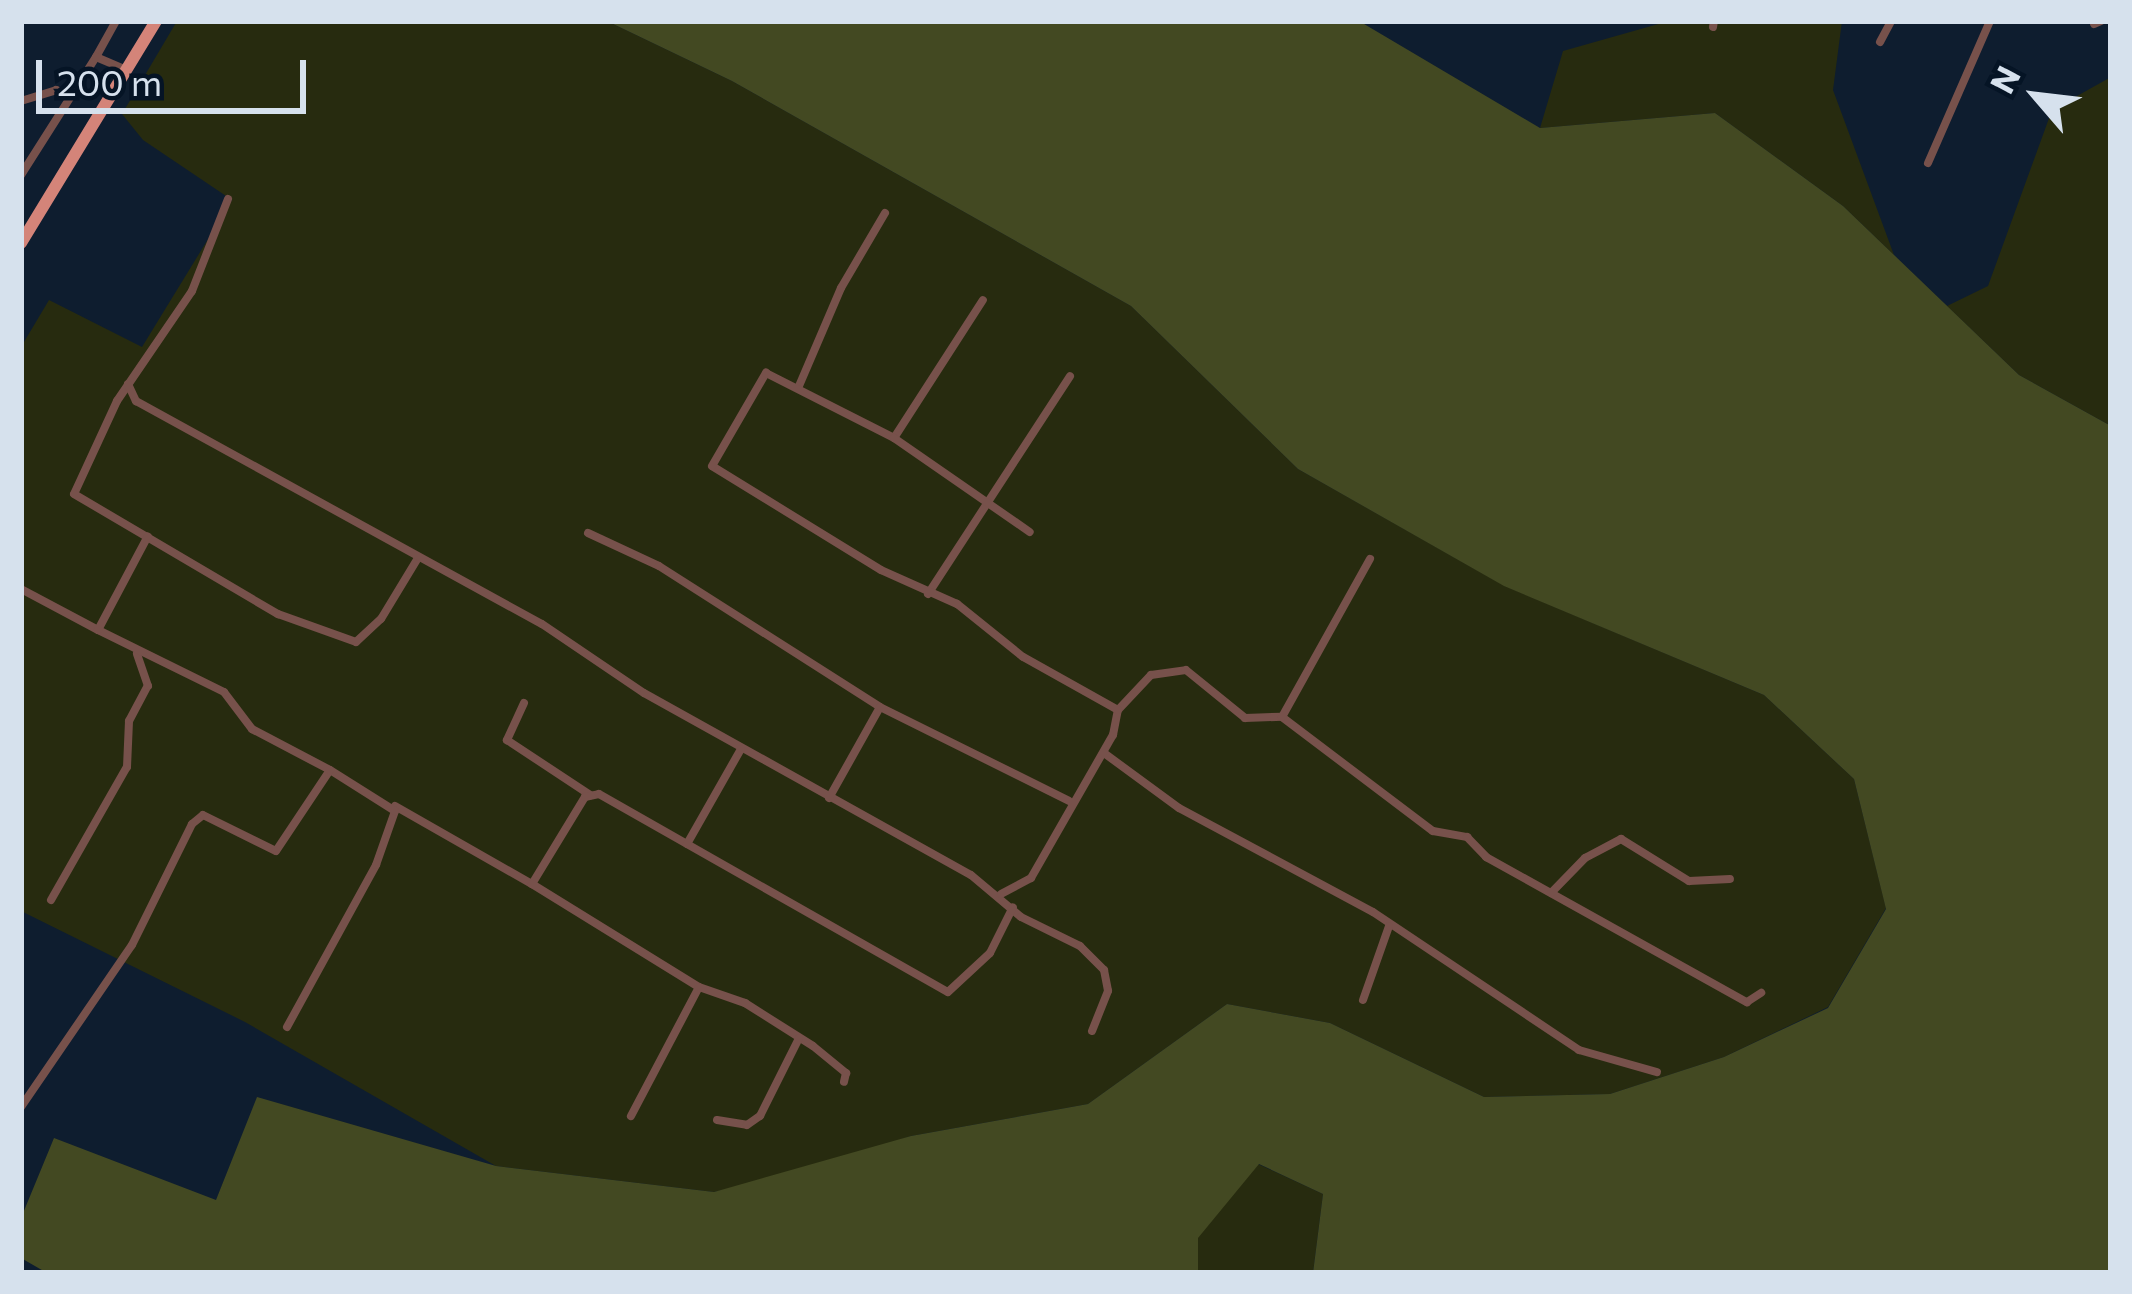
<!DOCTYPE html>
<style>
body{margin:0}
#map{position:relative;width:2132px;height:1294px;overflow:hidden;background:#0e1d2f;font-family:Commissioner,sans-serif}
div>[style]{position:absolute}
.green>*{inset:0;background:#272b0f}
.forest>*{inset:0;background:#434922}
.minor>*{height:8px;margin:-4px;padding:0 4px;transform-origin:4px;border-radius:4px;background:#77514b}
.primary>*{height:12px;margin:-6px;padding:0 6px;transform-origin:6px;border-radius:6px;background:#d48479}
span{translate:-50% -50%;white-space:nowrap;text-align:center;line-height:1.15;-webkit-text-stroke:9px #051425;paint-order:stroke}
.frame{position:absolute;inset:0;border:24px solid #d6e1ed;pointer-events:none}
.north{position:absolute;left:1976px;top:36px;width:120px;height:120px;-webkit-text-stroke:9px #051425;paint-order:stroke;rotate:298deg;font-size:33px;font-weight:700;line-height:48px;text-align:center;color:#d6e1ed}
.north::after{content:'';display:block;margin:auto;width:42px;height:54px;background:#d6e1ed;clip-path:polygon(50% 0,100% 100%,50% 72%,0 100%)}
.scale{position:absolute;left:36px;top:60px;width:270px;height:54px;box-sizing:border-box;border:6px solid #d6e1ed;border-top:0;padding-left:15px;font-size:36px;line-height:42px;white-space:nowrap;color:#d6e1ed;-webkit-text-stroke:9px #051425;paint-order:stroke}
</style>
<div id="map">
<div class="green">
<div style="clip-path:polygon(177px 21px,607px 21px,732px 81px,1131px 306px,1298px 469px,1505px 586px,1764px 695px,1854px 779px,1886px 908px,1828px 1007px,1724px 1057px,1610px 1094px,1484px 1097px,1330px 1023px,1227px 1004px,1088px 1104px,911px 1136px,805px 1172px,714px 1192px,496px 1166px,245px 1022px,21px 911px,21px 347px,49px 300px,142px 347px,232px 200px,143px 140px,122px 114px)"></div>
<div style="clip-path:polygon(1669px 21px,1842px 21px,1833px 90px,1894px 255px,1843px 206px,1715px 113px,1540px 128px,1563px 51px)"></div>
<div style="clip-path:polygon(2111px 77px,2111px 426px,2019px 375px,1947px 306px,1988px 286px,2052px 110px)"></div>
<div style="clip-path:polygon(1258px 1164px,1323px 1194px,1313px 1273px,1198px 1273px,1197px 1238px)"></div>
</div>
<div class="forest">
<div style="clip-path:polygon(607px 21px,1359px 21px,1540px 128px,1715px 113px,1843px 206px,2019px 375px,2111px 426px,2111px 1273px,1313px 1273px,1323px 1194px,1259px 1164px,1198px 1238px,1198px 1273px,47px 1273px,21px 1258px,21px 1218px,54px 1138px,216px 1200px,257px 1097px,496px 1166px,714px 1192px,911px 1136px,1088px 1104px,1227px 1004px,1330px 1023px,1484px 1097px,1610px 1094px,1724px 1057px,1828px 1008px,1886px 909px,1854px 779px,1764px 695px,1504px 586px,1298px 469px,1131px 306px,732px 81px)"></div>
</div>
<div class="minor">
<div style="left:2094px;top:24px;width:8px;rotate:-23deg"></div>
<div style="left:1713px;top:27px;width:6px;rotate:-81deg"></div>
<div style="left:1880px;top:42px;width:24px;rotate:-62deg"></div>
<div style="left:96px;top:57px;width:41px;rotate:-60.9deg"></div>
<div style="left:21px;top:101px;width:37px;rotate:-17deg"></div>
<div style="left:56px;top:90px;width:15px;rotate:32deg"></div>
<div style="left:1928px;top:163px;width:155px;rotate:-66.4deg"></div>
<div style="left:21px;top:175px;width:140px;rotate:-57.6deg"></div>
<div style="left:96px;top:57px;width:33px;rotate:23deg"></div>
<div style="left:228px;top:199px;width:99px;rotate:111.4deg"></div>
<div style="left:192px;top:291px;width:133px;rotate:124.3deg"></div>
<div style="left:117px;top:401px;width:102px;rotate:114.8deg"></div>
<div style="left:74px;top:494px;width:237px;rotate:30.5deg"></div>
<div style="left:278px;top:614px;width:83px;rotate:19.7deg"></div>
<div style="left:356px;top:642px;width:34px;rotate:-43deg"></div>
<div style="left:381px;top:619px;width:71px;rotate:-58.8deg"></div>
<div style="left:128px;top:384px;width:19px;rotate:65deg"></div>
<div style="left:136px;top:401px;width:463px;rotate:28.8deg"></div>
<div style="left:542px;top:624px;width:123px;rotate:34.1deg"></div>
<div style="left:644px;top:693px;width:374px;rotate:29.1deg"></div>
<div style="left:971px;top:875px;width:65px;rotate:40deg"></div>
<div style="left:1021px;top:917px;width:66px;rotate:26.2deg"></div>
<div style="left:1080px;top:946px;width:34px;rotate:45deg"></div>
<div style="left:1104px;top:970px;width:21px;rotate:79deg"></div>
<div style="left:1108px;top:991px;width:43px;rotate:111.8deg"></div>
<div style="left:799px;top:386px;width:107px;rotate:-66.8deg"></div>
<div style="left:841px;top:288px;width:87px;rotate:-59.6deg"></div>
<div style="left:894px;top:438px;width:164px;rotate:-57.2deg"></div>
<div style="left:588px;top:533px;width:78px;rotate:24.9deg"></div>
<div style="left:659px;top:566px;width:262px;rotate:32.5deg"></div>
<div style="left:21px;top:589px;width:87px;rotate:28deg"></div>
<div style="left:928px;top:594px;width:260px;rotate:-56.9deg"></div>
<div style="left:524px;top:703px;width:41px;rotate:114.7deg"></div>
<div style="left:507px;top:740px;width:100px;rotate:33.5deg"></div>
<div style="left:1118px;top:710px;width:48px;rotate:-46.7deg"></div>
<div style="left:1151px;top:675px;width:35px;rotate:-8deg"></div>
<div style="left:1186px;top:670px;width:76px;rotate:39.1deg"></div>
<div style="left:1245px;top:718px;width:37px;rotate:-2deg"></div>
<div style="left:1282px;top:717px;width:189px;rotate:37.1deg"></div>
<div style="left:1433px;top:831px;width:35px;rotate:10deg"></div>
<div style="left:1467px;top:837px;width:28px;rotate:46deg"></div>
<div style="left:1486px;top:857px;width:299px;rotate:29.1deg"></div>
<div style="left:1747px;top:1002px;width:17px;rotate:-33deg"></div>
<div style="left:1282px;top:717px;width:181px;rotate:-60.9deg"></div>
<div style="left:1104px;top:753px;width:93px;rotate:36.3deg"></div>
<div style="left:1179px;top:808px;width:220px;rotate:28.2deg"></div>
<div style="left:1373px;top:912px;width:248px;rotate:33.8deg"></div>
<div style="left:1579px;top:1050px;width:81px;rotate:15.8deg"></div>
<div style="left:829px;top:798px;width:104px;rotate:-60.7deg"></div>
<div style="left:880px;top:707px;width:211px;rotate:26.4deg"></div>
<div style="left:395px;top:806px;width:158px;rotate:29.7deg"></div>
<div style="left:532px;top:884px;width:102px;rotate:-58.7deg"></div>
<div style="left:585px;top:797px;width:14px;rotate:-12deg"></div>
<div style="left:599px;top:794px;width:401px;rotate:29.6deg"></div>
<div style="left:948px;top:992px;width:57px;rotate:-42.9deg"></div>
<div style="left:990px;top:953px;width:51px;rotate:-63.4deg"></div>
<div style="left:687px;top:844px;width:109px;rotate:-60.4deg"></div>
<div style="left:532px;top:884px;width:196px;rotate:31.7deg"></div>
<div style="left:699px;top:987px;width:146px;rotate:117.8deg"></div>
<div style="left:1551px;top:893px;width:49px;rotate:-45.8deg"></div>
<div style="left:1585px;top:858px;width:41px;rotate:-27.8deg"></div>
<div style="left:1621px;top:839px;width:80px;rotate:31.7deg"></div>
<div style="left:1689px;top:881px;width:41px;rotate:-2.8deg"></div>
<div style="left:1001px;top:894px;width:34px;rotate:-28deg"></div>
<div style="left:1031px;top:878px;width:165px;rotate:-60.2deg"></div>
<div style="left:1113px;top:735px;width:25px;rotate:-79deg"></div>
<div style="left:1118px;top:710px;width:109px;rotate:-150.8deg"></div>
<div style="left:1023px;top:657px;width:85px;rotate:-141.2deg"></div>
<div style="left:957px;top:604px;width:83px;rotate:-155.9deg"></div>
<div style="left:881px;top:570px;width:198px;rotate:-148.4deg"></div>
<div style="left:712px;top:466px;width:108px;rotate:-59.9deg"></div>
<div style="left:766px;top:373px;width:144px;rotate:26.9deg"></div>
<div style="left:894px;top:438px;width:165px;rotate:34.7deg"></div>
<div style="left:51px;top:900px;width:153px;rotate:-60.3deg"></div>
<div style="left:127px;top:767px;width:46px;rotate:-87.5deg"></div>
<div style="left:129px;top:721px;width:40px;rotate:-62deg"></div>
<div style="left:148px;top:686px;width:34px;rotate:-109deg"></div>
<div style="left:699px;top:987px;width:49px;rotate:19.2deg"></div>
<div style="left:745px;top:1003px;width:80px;rotate:32.3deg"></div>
<div style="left:813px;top:1046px;width:43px;rotate:39.3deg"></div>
<div style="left:846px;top:1073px;width:9px;rotate:103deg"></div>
<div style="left:1363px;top:1000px;width:78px;rotate:-70.6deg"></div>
<div style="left:287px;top:1027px;width:185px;rotate:-61.2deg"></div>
<div style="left:376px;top:865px;width:57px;rotate:-70.6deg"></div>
<div style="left:395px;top:811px;width:77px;rotate:-147.8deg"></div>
<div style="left:21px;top:1107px;width:196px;rotate:-55.6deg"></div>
<div style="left:132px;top:945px;width:135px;rotate:-63.6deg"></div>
<div style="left:192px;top:824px;width:14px;rotate:-39deg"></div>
<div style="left:203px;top:815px;width:81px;rotate:26.3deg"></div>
<div style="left:276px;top:851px;width:97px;rotate:-56.3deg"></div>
<div style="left:330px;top:770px;width:88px;rotate:-152.3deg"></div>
<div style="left:252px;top:729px;width:46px;rotate:-127.1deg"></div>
<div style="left:224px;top:692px;width:140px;rotate:-153.8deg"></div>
<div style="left:98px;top:630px;width:106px;rotate:-62deg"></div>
<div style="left:717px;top:1120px;width:30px;rotate:9deg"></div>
<div style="left:747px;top:1125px;width:16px;rotate:-35deg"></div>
<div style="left:760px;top:1116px;width:87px;rotate:-63.4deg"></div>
</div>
<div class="primary">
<div style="left:21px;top:243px;width:260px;rotate:-58.7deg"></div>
</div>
<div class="frame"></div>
<div class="north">N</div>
<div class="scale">200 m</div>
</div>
